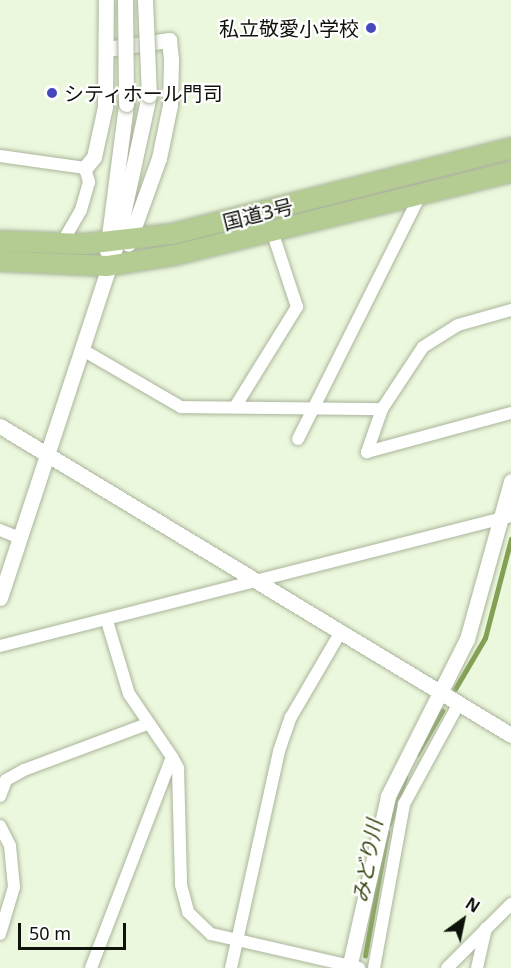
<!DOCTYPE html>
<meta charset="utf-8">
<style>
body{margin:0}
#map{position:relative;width:511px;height:968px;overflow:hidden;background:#ecf8dd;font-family:"Noto Sans","Noto Sans JP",sans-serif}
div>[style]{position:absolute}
.stream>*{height:4.5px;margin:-2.25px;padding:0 2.25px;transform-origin:2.25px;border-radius:2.25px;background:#83a054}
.roads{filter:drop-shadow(0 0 2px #aab59b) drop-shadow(0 0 2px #aab59b)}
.minor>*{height:12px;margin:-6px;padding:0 6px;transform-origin:6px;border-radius:6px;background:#fff}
.tertiary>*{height:15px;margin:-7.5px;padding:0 7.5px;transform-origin:7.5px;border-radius:7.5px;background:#fff}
.trunk>*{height:20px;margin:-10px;padding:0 10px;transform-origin:10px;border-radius:10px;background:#b4cc92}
.bridges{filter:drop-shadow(0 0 2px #aab59b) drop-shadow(0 0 2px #aab59b)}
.tertiary-bridge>*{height:15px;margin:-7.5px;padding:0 7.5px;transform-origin:7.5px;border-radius:7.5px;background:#fff}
.dots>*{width:16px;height:16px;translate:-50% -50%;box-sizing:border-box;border:3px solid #fff;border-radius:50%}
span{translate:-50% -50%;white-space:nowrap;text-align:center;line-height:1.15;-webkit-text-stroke:4.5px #fff;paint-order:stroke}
.poi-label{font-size:20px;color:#0f120a}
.right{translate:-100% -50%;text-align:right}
.left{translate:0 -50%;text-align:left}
.street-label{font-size:20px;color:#0f120a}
.water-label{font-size:21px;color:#34460e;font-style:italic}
.north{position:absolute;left:433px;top:890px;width:60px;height:60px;-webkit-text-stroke:4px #fff;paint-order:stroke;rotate:33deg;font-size:16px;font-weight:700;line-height:24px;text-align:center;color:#0f120a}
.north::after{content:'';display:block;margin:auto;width:21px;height:27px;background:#0f120a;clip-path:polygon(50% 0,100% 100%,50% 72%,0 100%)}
.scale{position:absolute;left:18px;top:923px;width:108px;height:27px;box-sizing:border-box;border:3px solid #0f120a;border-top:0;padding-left:8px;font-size:18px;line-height:21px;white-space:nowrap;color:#0f120a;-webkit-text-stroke:4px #fff;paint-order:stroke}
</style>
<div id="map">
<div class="stream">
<div style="left:455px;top:689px;width:59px;rotate:-59.5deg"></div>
<div style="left:485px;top:638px;width:102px;rotate:-75.3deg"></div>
<div style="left:417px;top:754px;width:50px;rotate:-59.8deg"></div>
<div style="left:389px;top:824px;width:49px;rotate:-70.8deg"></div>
<div style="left:365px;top:956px;width:126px;rotate:-79.9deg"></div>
</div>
<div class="roads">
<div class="minor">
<div style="left:0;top:156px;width:86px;rotate:8deg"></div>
<div style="left:85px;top:168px;width:15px;rotate:74deg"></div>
<div style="left:89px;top:182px;width:29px;rotate:106deg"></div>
<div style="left:81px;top:210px;width:39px;rotate:120deg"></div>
<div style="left:83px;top:350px;width:113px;rotate:30.2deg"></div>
<div style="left:181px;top:407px;width:201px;rotate:0.6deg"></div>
<div style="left:382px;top:409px;width:74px;rotate:-56.5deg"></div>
<div style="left:423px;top:347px;width:41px;rotate:-32.2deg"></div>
<div style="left:458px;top:325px;width:55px;rotate:-15.8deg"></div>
<div style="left:235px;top:407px;width:118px;rotate:-58.2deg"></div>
<div style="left:297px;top:307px;width:77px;rotate:-108.2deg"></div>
<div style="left:382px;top:409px;width:46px;rotate:109.2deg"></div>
<div style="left:367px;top:452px;width:149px;rotate:-15.2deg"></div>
<div style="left:298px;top:439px;width:271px;rotate:-63.4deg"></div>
<div style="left:0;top:530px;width:22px;rotate:22deg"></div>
<div style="left:0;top:646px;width:527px;rotate:-14.27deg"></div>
<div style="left:172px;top:757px;width:13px;rotate:61deg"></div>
<div style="left:178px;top:768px;width:117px;rotate:88.5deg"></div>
<div style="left:181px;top:885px;width:28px;rotate:75deg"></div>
<div style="left:188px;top:912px;width:32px;rotate:44deg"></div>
<div style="left:211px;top:934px;width:152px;rotate:12.9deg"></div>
<div style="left:0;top:796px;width:17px;rotate:-69deg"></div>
<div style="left:6px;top:780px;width:21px;rotate:-29deg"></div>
<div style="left:24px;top:770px;width:131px;rotate:-20.5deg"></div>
<div style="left:0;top:826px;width:22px;rotate:63deg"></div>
<div style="left:10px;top:846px;width:41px;rotate:84.4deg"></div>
<div style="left:14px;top:887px;width:49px;rotate:106.6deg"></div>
<div style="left:91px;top:968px;width:226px;rotate:-69deg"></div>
<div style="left:172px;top:757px;width:76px;rotate:-124.3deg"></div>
<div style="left:129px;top:694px;width:76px;rotate:-106.8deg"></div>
<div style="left:231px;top:968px;width:222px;rotate:-77.5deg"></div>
<div style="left:279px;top:751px;width:36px;rotate:-71deg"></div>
<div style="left:291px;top:717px;width:95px;rotate:-59.7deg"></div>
<div style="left:374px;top:968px;width:167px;rotate:-79.6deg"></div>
<div style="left:404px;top:804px;width:113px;rotate:-61.4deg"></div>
<div style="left:447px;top:968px;width:91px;rotate:-45deg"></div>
<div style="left:477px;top:968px;width:41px;rotate:-77.3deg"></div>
</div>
<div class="tertiary">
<div style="left:107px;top:49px;width:63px;rotate:-8.3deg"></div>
<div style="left:169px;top:40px;width:20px;rotate:84deg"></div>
<div style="left:171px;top:60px;width:45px;rotate:91.3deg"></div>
<div style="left:170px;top:105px;width:54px;rotate:101.7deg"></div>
<div style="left:159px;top:158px;width:91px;rotate:109.8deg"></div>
<div style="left:85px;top:168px;width:14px;rotate:-51deg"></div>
<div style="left:94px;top:157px;width:51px;rotate:-77.6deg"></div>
<div style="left:105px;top:107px;width:107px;rotate:-89.5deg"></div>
<div style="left:107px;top:251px;width:148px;rotate:-82.6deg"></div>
<div style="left:0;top:426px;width:597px;rotate:31.16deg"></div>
<div style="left:0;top:598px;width:375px;rotate:-71.8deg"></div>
<div style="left:117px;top:242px;width:150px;rotate:-77.7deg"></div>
<div style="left:349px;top:968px;width:176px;rotate:-77.2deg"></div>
<div style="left:388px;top:796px;width:176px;rotate:-63.3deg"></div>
<div style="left:467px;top:639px;width:164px;rotate:-74.4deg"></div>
</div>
<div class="trunk">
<div style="left:0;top:241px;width:85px;rotate:2deg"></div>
<div style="left:85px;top:244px;width:88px;rotate:-6.6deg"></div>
<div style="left:172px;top:234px;width:350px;rotate:-14.2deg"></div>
<div style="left:0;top:261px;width:107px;rotate:2.7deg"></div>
<div style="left:107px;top:266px;width:69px;rotate:-9.2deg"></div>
<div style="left:175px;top:255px;width:346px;rotate:-13.9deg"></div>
</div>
</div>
<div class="bridges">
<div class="tertiary-bridge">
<div style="left:125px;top:0;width:104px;rotate:89.4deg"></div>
<div style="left:145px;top:0;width:95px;rotate:87.6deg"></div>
</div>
</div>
<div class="dots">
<div style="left:371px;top:28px;background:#4648be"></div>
<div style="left:52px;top:93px;background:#4648be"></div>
</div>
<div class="poi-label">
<span class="right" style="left:359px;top:28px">私立敬愛小学校</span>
<span class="left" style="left:64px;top:93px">シティホール門司</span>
</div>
<div class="street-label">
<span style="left:258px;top:214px;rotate:-14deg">国道3号</span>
</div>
<div class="water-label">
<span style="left:367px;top:861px;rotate:-80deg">みどり川</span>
</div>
<div class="north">N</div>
<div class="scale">50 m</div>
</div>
